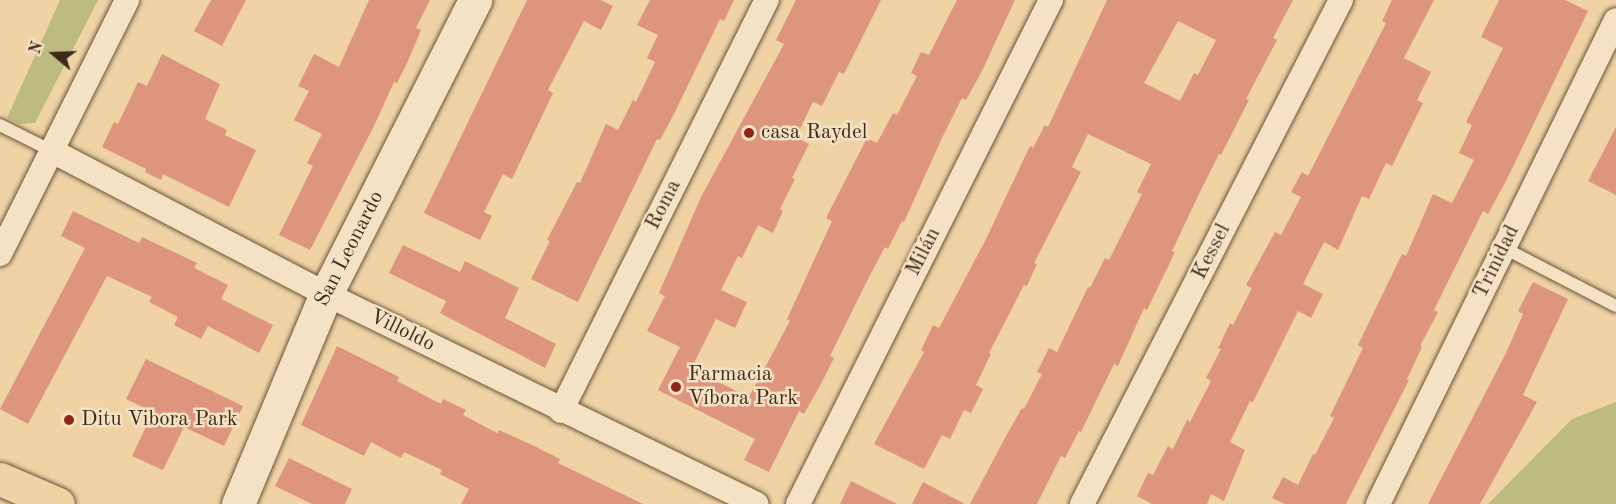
<!DOCTYPE html>
<meta charset="utf-8">
<style>
body{margin:0}
#map{position:relative;width:1616px;height:504px;overflow:hidden;background:#efd3a4;font-family:"Old Standard TT",serif}
div>[style]{position:absolute}
.green>*{inset:0;background:#bebb82}
.building>*{inset:0;background:#dd957d}
.roads{filter:drop-shadow(0 0 2px #6b543d) drop-shadow(0 0 2px #6b543d)}
.lane>*{height:12px;margin:-6px;padding:0 6px;transform-origin:6px;border-radius:6px;background:#f5e2c4}
.street>*{height:24px;margin:-12px;padding:0 12px;transform-origin:12px;border-radius:12px;background:#f5e2c4}
.secondary>*{height:33px;margin:-16.5px;padding:0 16.5px;transform-origin:16.5px;border-radius:16.5px;background:#f5e2c4}
.primary>*{height:33px;margin:-16.5px;padding:0 16.5px;transform-origin:16.5px;border-radius:16.5px;background:#efd3a4}
.dots>*{width:16px;height:16px;translate:-50% -50%;box-sizing:border-box;border:3px solid #f5e2c4;border-radius:50%}
span{translate:-50% -50%;white-space:nowrap;text-align:center;line-height:1.15;-webkit-text-stroke:5px #f5e2c4;paint-order:stroke}
.poi-label{font-size:21px;color:#3f291b}
.left{translate:0 -50%;text-align:left}
.street-label{font-size:21px;color:#3f291b}
.north{position:absolute;left:24px;top:24px;width:60px;height:60px;-webkit-text-stroke:4px #f5e2c4;paint-order:stroke;rotate:289deg;font-size:16px;font-weight:700;line-height:24px;text-align:center;color:#3f291b}
.north::after{content:'';display:block;margin:auto;width:21px;height:27px;background:#3f291b;clip-path:polygon(50% 0,100% 100%,50% 72%,0 100%)}
</style>
<div id="map">
<div class="green">
<div style="clip-path:polygon(60px 0,98px 0,35px 123px,19px 124px,7px 118px)"></div>
<div style="clip-path:polygon(1616px 402px,1616px 504px,1488px 504px,1572px 419px)"></div>
</div>
<div class="building">
<div style="clip-path:polygon(211px 0,246px 0,222px 46px,194px 31px)"></div>
<div style="clip-path:polygon(369px 0,430px 0,416px 28px,421px 30px,408px 61px,397px 83px,394px 82px,374px 126px,310px 250px,279px 235px,313px 166px,307px 163px,322px 134px,294px 120px,309px 91px,298px 86px,314px 54px,339px 67px)"></div>
<div style="clip-path:polygon(527px 0,601px 0,613px 6px,601px 30px,584px 21px,548px 90px,553px 93px,512px 179px,503px 174px,484px 212px,492px 216px,480px 240px,424px 213px)"></div>
<div style="clip-path:polygon(650px 0,734px 0,724px 21px,720px 19px,674px 114px,660px 140px,657px 139px,578px 302px,531px 279px,550px 241px,547px 240px,577px 182px,580px 183px,606px 124px,618px 130px,633px 100px,636px 102px,655px 62px,647px 58px,658px 35px,637px 25px)"></div>
<div style="clip-path:polygon(796px 0,881px 0,844px 74px,839px 72px,822px 106px,813px 102px,796px 137px,809px 144px,792px 178px,795px 179px,780px 209px,783px 211px,773px 233px,758px 225px,742px 258px,738px 256px,721px 290px,747px 302px,735px 328px,716px 319px,691px 369px,749px 397px,790px 321px,787px 319px,832px 221px,826px 218px,867px 138px,877px 143px,893px 113px,897px 115px,917px 76px,911px 73px,921px 52px,929px 55px,957px 0,1015px 0,981px 73px,966px 100px,962px 98px,942px 138px,904px 222px,902px 221px,888px 249px,885px 247px,866px 283px,830px 356px,834px 358px,822px 382px,804px 414px,799px 411px,769px 472px,744px 460px,755px 439px,658px 390px,680px 347px,647px 331px,665px 296px,659px 293px,701px 197px,784px 44px,776px 40px)"></div>
<div style="clip-path:polygon(evenodd,1107px 0,1293px 0,1273px 38px,1277px 40px,1246px 99px,1249px 100px,1221px 155px,1219px 154px,1198px 196px,1172px 251px,1175px 252px,1147px 310px,1144px 308px,1118px 366px,1114px 364px,1081px 432px,1079px 431px,1065px 458px,1061px 456px,1037px 504px,970px 504px,1005px 438px,1022px 408px,1024px 409px,1042px 374px,1037px 372px,1049px 348px,1057px 352px,1088px 287px,1090px 288px,1105px 258px,1109px 260px,1142px 194px,1137px 192px,1151px 164px,1088px 134px,1072px 167px,1081px 172px,1034px 263px,1037px 264px,1027px 286px,1024px 285px,989px 353px,991px 354px,976px 385px,983px 389px,971px 413px,964px 410px,950px 439px,942px 435px,924px 469px,874px 444px,924px 352px,921px 350px,933px 325px,939px 328px,986px 239px,1030px 146px,1033px 148px,1045px 125px,1048px 127px,1107px 0,1178px 21px,1216px 40px,1198px 75px,1194px 73px,1180px 101px,1144px 83px,1178px 21px)"></div>
<div style="clip-path:polygon(1392px 0,1434px 0,1404px 58px,1431px 72px,1417px 100px,1423px 103px,1392px 166px,1386px 163px,1369px 199px,1362px 196px,1338px 250px,1324px 242px,1303px 284px,1323px 294px,1311px 318px,1298px 311px,1253px 402px,1250px 401px,1230px 442px,1245px 450px,1224px 501px,1211px 494px,1207px 504px,1152px 504px,1137px 496px,1148px 473px,1153px 475px,1168px 446px,1173px 449px,1187px 420px,1190px 422px,1211px 381px,1206px 378px,1221px 349px,1218px 348px,1230px 323px,1233px 325px,1252px 288px,1246px 285px,1275px 232px,1281px 235px,1301px 197px,1291px 192px,1302px 172px,1308px 176px,1386px 23px,1382px 21px)"></div>
<div style="clip-path:polygon(1499px 0,1565px 0,1588px 11px,1508px 177px,1488px 214px,1483px 211px,1434px 310px,1438px 312px,1420px 346px,1422px 347px,1407px 379px,1409px 380px,1346px 504px,1285px 504px,1272px 498px,1283px 477px,1298px 485px,1313px 454px,1315px 455px,1334px 418px,1330px 416px,1363px 348px,1358px 345px,1402px 254px,1406px 256px,1433px 194px,1452px 203px,1474px 160px,1459px 153px,1472px 125px,1466px 122px,1503px 48px,1481px 37px)"></div>
<div style="clip-path:polygon(162px 54px,220px 84px,205px 119px,227px 130px,225px 135px,256px 150px,229px 207px,163px 174px,161px 180px,145px 172px,146px 169px,102px 147px,114px 122px,118px 124px,138px 82px,147px 86px)"></div>
<div style="clip-path:polygon(1616px 127px,1616px 195px,1588px 181px)"></div>
<div style="clip-path:polygon(73px 211px,139px 243px,142px 237px,174px 252px,197px 263px,194px 268px,228px 285px,221px 299px,273px 325px,259px 353px,208px 326px,201px 339px,174px 325px,178px 317px,149px 302px,152px 297px,107px 276px,28px 424px,0 409px,85px 248px,61px 236px)"></div>
<div style="clip-path:polygon(403px 245px,460px 272px,465px 261px,519px 288px,505px 318px,556px 344px,545px 368px,440px 313px,446px 301px,389px 273px)"></div>
<div style="clip-path:polygon(1533px 282px,1568px 299px,1523px 395px,1537px 402px,1480px 504px,1428px 504px,1506px 353px,1523px 314px,1518px 311px)"></div>
<div style="clip-path:polygon(337px 346px,399px 377px,397px 381px,441px 404px,443px 399px,466px 410px,463px 415px,497px 433px,499px 430px,532px 445px,560px 459px,558px 463px,643px 504px,461px 504px,469px 489px,440px 474px,442px 470px,404px 452px,401px 458px,371px 442px,364px 456px,301px 425px)"></div>
<div style="clip-path:polygon(146px 359px,243px 406px,224px 446px,184px 427px,163px 470px,132px 456px,153px 412px,126px 399px)"></div>
<div style="clip-path:polygon(289px 458px,352px 489px,345px 504px,312px 504px,275px 486px)"></div>
<div style="clip-path:polygon(851px 481px,897px 504px,840px 504px)"></div>
<div style="clip-path:polygon(923px 482px,965px 504px,912px 504px)"></div>
</div>
<div class="roads">
<div class="lane">
<div style="left:0;top:125px;width:58px;rotate:26.6deg"></div>
<div style="left:1504px;top:248px;width:126px;rotate:27.4deg"></div>
</div>
<div class="street">
<div style="left:52px;top:151px;width:309px;rotate:27.6deg"></div>
<div style="left:326px;top:294px;width:479px;rotate:26deg"></div>
<div style="left:0;top:254px;width:284px;rotate:-63.4deg"></div>
<div style="left:561px;top:411px;width:460px;rotate:-63.4deg"></div>
<div style="left:798px;top:504px;width:564px;rotate:-63.34deg"></div>
<div style="left:1082px;top:504px;width:567px;rotate:-62.8deg"></div>
<div style="left:1378px;top:504px;width:539px;rotate:-63.82deg"></div>
</div>
<div class="secondary">
<div style="left:238px;top:504px;width:228px;rotate:-67.3deg"></div>
<div style="left:326px;top:294px;width:330px;rotate:-63.1deg"></div>
</div>
<div class="primary">
<div style="left:0;top:479px;width:63px;rotate:23.3deg"></div>
</div>
</div>
<div class="dots">
<div style="left:749px;top:133px;background:#8f2418"></div>
<div style="left:676px;top:387px;background:#8f2418"></div>
<div style="left:69px;top:420px;background:#8f2418"></div>
</div>
<div class="poi-label">
<span class="left" style="left:761px;top:133px">casa Raydel</span>
<span class="left" style="left:688px;top:387px">Farmacia<br>Víbora Park</span>
<span class="left" style="left:81px;top:420px">Ditu Vibora Park</span>
</div>
<div class="street-label">
<span style="left:664px;top:205px;rotate:-63deg">Roma</span>
<span style="left:350px;top:249px;rotate:-63deg">San Leonardo</span>
<span style="left:924px;top:252px;rotate:-63deg">Milán</span>
<span style="left:1212px;top:252px;rotate:-63deg">Kessel</span>
<span style="left:1497px;top:262px;rotate:-64deg">Trinidad</span>
<span style="left:402px;top:331px;rotate:26deg">Villoldo</span>
</div>
<div class="north">N</div>
</div>
